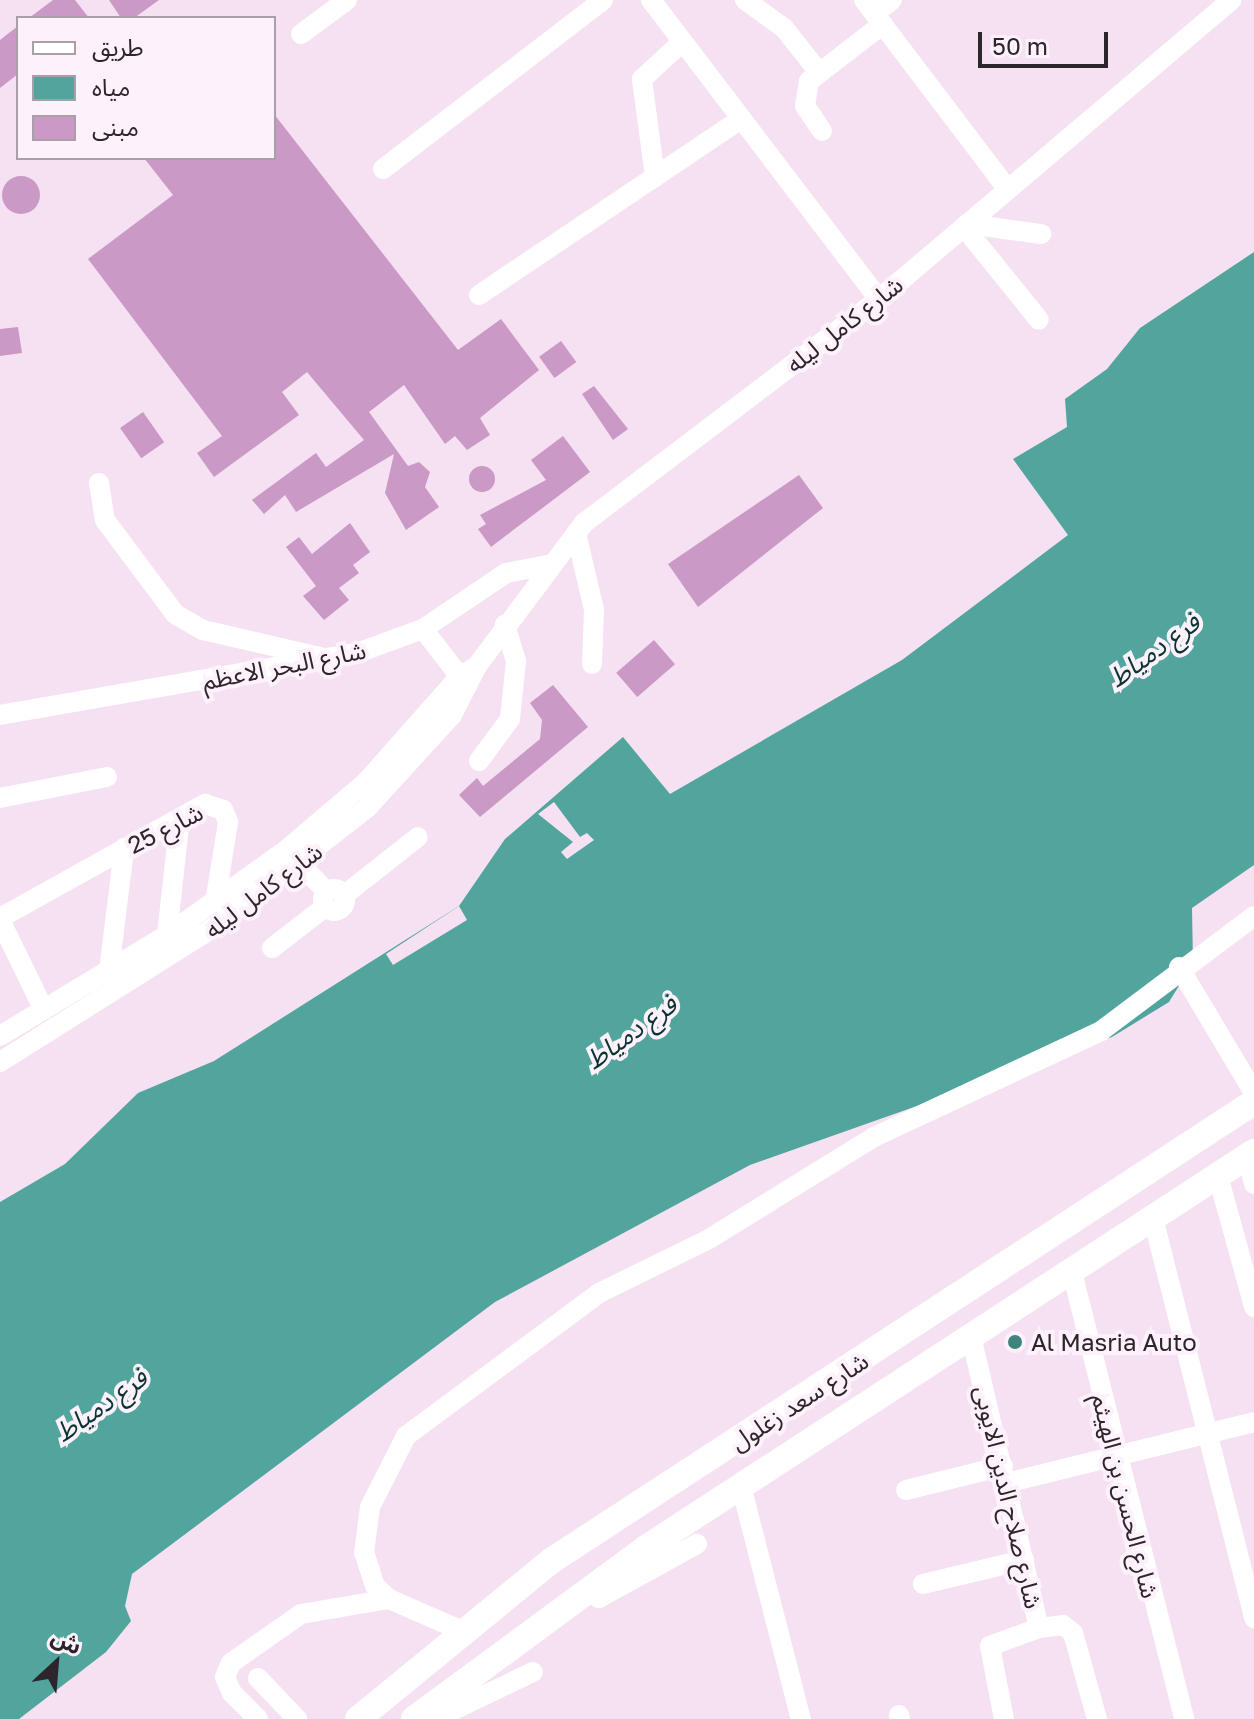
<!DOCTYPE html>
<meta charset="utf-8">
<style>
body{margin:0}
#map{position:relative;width:1254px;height:1719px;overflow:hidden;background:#f5e1f2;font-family:"Golos Text","Noto Sans Arabic",sans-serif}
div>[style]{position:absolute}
.water>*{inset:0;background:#51a59c}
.pier>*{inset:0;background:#f5e1f2}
.building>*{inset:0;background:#ca99c5;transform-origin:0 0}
.round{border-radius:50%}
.minor>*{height:20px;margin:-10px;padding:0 10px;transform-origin:10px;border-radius:10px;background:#fff}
.minor>.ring{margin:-10px;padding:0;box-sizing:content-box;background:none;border:20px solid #fff;border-radius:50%}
.major>*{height:26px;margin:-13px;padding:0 13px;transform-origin:13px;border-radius:13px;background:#fff}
.dots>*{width:22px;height:22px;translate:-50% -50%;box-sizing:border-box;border:4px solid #fdf1fc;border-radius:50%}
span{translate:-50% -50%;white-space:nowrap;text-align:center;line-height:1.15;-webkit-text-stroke:8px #fdf1fc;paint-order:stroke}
.street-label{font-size:24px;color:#2c252b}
.poi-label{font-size:24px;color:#2c252b}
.left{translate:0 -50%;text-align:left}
.water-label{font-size:26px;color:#0a3430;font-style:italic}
.legend{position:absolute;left:16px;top:16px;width:260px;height:144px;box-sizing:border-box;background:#fdf1fc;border:2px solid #a99fa8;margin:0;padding:10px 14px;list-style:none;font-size:24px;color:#2c252b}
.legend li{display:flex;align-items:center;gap:16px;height:40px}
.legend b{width:40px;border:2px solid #a99fa8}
.north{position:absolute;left:16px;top:1623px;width:80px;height:80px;-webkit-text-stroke:6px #fdf1fc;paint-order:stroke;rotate:26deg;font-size:22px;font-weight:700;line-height:32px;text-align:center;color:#2c252b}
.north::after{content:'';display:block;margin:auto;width:28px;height:36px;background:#2c252b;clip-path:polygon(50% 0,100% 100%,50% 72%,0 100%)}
.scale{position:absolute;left:978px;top:32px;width:130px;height:36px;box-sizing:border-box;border:4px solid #2c252b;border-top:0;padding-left:10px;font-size:24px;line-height:28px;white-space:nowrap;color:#2c252b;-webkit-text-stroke:6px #fdf1fc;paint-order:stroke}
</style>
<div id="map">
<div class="water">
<div style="clip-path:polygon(1254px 252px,1254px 865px,1192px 908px,1193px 963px,1169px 1002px,1112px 1037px,750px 1165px,495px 1302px,132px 1574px,125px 1606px,131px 1621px,106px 1652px,19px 1719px,0 1719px,0 1202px,65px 1164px,138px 1093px,214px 1061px,459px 906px,505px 839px,623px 737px,670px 794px,902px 660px,1068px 535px,1013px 459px,1067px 427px,1065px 399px,1107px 369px,1140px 328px)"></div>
</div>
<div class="pier">
<div style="clip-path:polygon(554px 802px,580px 837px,587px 833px,594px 840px,567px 859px,561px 852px,573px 842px,538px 814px)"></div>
<div style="clip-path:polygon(459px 906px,467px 920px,393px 965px,386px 954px)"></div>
</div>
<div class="building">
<div style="clip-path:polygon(53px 0,75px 0,89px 18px,29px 18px)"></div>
<div style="clip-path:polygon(109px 0,159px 0,134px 18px,121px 18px)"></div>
<div style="clip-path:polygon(18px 26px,18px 74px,0 88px,0 40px)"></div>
<div style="clip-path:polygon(274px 114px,458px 350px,501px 319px,539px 370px,480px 418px,490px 435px,467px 450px,455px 436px,445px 444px,404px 385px,369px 412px,408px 466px,419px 462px,430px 472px,425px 487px,439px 507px,406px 530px,385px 493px,394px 454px,296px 512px,285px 495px,264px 514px,252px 500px,316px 453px,326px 467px,364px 440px,307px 372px,282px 392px,299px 415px,214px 477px,197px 453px,222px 436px,88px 259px,173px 195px,144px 158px,274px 158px)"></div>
<div class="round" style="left:2px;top:176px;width:38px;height:38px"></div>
<div style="clip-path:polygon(18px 327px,22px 353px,0 356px,0 329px)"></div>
<div style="left:561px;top:341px;width:26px;height:27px;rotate:54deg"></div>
<div style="clip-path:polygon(594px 386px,628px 429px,613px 440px,582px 394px)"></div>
<div style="left:143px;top:412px;width:37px;height:28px;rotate:55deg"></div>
<div style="clip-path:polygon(563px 436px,590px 472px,491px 547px,478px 529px,486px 524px,480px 515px,546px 480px,531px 460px)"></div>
<div class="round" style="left:469px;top:466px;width:26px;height:26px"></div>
<div style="clip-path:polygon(799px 475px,823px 508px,698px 607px,668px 564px)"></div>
<div style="clip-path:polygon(350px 523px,370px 552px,353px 565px,359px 573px,339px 588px,349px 600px,324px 620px,303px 596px,316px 586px,286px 547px,299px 537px,312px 554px)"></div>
<div style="left:654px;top:640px;width:32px;height:50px;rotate:49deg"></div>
<div style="clip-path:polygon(553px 685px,588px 727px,480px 817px,459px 795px,477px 778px,483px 786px,540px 739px,542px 720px,530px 703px)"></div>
</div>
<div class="minor">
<div style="left:651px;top:0;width:376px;rotate:52.7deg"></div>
<div style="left:745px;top:0;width:48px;rotate:35.7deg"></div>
<div style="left:784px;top:28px;width:55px;rotate:51.7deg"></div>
<div style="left:864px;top:0;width:238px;rotate:52.8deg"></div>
<div style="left:875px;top:13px;width:21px;rotate:-37deg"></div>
<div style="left:301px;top:34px;width:57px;rotate:-36.5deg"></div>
<div style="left:822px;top:131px;width:30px;rotate:-124deg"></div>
<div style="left:805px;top:106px;width:25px;rotate:-81deg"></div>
<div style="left:809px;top:81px;width:93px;rotate:-37.6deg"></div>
<div style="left:383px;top:169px;width:277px;rotate:-37.5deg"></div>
<div style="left:655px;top:177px;width:99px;rotate:-97.6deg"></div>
<div style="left:642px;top:79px;width:54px;rotate:-42.8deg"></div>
<div style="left:967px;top:224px;width:75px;rotate:7.7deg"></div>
<div style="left:964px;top:227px;width:119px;rotate:51.1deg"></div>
<div style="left:479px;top:295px;width:316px;rotate:-33.9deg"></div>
<div style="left:99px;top:483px;width:37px;rotate:81deg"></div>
<div style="left:105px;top:520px;width:117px;rotate:53.3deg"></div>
<div style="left:175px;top:614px;width:32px;rotate:30deg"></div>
<div style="left:203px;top:630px;width:124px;rotate:13deg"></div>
<div style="left:576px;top:533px;width:79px;rotate:76.8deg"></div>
<div style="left:594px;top:610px;width:54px;rotate:92.1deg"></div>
<div style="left:423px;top:629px;width:72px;rotate:52.3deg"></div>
<div style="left:0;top:715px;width:365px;rotate:-9.9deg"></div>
<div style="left:360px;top:652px;width:67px;rotate:-20.1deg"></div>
<div style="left:423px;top:629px;width:100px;rotate:-34deg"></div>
<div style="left:506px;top:573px;width:43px;rotate:-10.8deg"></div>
<div style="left:479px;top:761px;width:52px;rotate:-53.6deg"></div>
<div style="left:510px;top:719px;width:58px;rotate:-84.1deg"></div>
<div style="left:516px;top:661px;width:38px;rotate:-107deg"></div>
<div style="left:0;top:798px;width:109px;rotate:-11.1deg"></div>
<div style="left:292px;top:856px;width:50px;rotate:45.8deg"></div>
<div class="ring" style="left:323px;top:889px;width:2px;height:2px"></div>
<div style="left:343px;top:896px;width:95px;rotate:-38.2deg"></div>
<div style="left:0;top:918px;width:235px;rotate:-29.1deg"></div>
<div style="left:205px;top:804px;width:19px;rotate:18deg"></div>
<div style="left:223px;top:810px;width:13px;rotate:67deg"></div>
<div style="left:228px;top:822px;width:88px;rotate:99.1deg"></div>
<div style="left:0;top:920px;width:100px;rotate:63.9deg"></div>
<div style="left:167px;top:935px;width:118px;rotate:-83.7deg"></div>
<div style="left:272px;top:948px;width:67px;rotate:-37.7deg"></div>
<div style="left:1179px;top:967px;width:147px;rotate:59.2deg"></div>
<div style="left:109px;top:971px;width:124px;rotate:-83deg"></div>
<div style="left:0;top:1036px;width:195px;rotate:-31.2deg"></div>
<div style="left:167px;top:935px;width:146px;rotate:-35.5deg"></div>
<div style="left:286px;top:850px;width:106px;rotate:-40.4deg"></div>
<div style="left:367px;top:781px;width:137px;rotate:-48.5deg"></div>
<div style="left:458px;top:678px;width:22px;rotate:-32deg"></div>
<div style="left:0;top:1062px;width:249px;rotate:-32.2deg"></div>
<div style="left:211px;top:929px;width:199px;rotate:-37.8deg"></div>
<div style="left:368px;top:807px;width:125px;rotate:-47.6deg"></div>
<div style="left:452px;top:715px;width:55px;rotate:-63deg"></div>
<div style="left:477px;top:666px;width:179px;rotate:-53.2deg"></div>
<div style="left:584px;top:523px;width:370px;rotate:-37.2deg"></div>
<div style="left:879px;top:299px;width:462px;rotate:-40.3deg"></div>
<div style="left:1247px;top:1157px;width:28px;rotate:75deg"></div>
<div style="left:1218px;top:1176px;width:136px;rotate:74.6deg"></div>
<div style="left:1153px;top:1218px;width:413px;rotate:75.8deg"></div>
<div style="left:1072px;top:1272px;width:461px;rotate:75.9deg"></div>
<div style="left:971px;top:1336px;width:300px;rotate:76.9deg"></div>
<div style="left:1039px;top:1628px;width:24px;rotate:-7deg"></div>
<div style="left:1063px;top:1625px;width:13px;rotate:39deg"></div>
<div style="left:1073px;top:1633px;width:89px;rotate:74.4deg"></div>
<div style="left:1006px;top:1483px;width:255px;rotate:-13.8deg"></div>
<div style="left:741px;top:1486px;width:241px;rotate:75.6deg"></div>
<div style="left:906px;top:1490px;width:100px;rotate:-13.9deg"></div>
<div style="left:923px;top:1584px;width:104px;rotate:-13.4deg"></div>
<div style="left:591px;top:1588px;width:13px;rotate:51deg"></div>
<div style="left:599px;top:1598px;width:112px;rotate:-28.9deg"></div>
<div style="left:460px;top:1630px;width:77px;rotate:-156.4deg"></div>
<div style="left:389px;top:1599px;width:19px;rotate:-137deg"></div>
<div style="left:375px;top:1586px;width:35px;rotate:-108deg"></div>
<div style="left:364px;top:1553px;width:46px;rotate:-82.6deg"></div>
<div style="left:370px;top:1507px;width:80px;rotate:-63.1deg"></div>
<div style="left:406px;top:1436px;width:240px;rotate:-36.5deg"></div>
<div style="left:599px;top:1293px;width:123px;rotate:-26.1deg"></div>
<div style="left:709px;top:1239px;width:194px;rotate:-31.7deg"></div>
<div style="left:874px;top:1137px;width:251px;rotate:-25deg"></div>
<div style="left:1101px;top:1031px;width:191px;rotate:-36.9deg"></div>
<div style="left:258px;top:1678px;width:57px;rotate:46.4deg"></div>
<div style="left:899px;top:1715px;width:4px;rotate:76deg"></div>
<div style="left:439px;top:1717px;width:104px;rotate:-25.6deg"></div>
<div style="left:258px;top:1719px;width:37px;rotate:-135deg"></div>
<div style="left:232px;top:1693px;width:17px;rotate:-114deg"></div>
<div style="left:225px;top:1677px;width:15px;rotate:-67deg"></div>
<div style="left:231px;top:1663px;width:85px;rotate:-35deg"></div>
<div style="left:301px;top:1614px;width:89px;rotate:-9.7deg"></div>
<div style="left:1004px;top:1719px;width:74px;rotate:-100.9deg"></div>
<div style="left:990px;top:1646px;width:52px;rotate:-20.2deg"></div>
</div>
<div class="major">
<div style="left:358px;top:1719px;width:249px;rotate:-39.3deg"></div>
<div style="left:551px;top:1561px;width:840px;rotate:-33.14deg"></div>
<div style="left:414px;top:1719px;width:288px;rotate:-36.4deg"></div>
<div style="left:646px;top:1548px;width:726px;rotate:-33.08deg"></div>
</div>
<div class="dots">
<div style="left:1015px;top:1342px;background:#3d847c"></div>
</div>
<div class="street-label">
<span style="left:844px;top:324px;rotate:-38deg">شارع كامل ليله</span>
<span style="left:284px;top:665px;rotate:-11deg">شارع البحر الاعظم</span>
<span style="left:165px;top:828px;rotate:-27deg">شارع 25</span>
<span style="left:263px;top:890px;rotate:-37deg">شارع كامل ليله</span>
<span style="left:799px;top:1401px;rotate:-33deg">شارع سعد زغلول</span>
<span style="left:1126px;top:1496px;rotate:76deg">شارع الحسن بن الهيثم</span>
<span style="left:1009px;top:1497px;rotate:77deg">شارع صلاح الدين الايوبى</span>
</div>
<div class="poi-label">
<span class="left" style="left:1031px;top:1342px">Al Masria Auto</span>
</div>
<div class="water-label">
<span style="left:1154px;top:650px;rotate:-36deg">فرع دمياط</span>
<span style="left:631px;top:1032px;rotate:-36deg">فرع دمياط</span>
<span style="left:101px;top:1405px;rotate:-35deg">فرع دمياط</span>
</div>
<ul class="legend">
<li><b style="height:10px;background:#fff"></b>طريق</li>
<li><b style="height:22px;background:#51a59c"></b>مياه</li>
<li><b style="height:22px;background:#ca99c5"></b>مبنى</li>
</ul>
<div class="north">ش</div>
<div class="scale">50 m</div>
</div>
